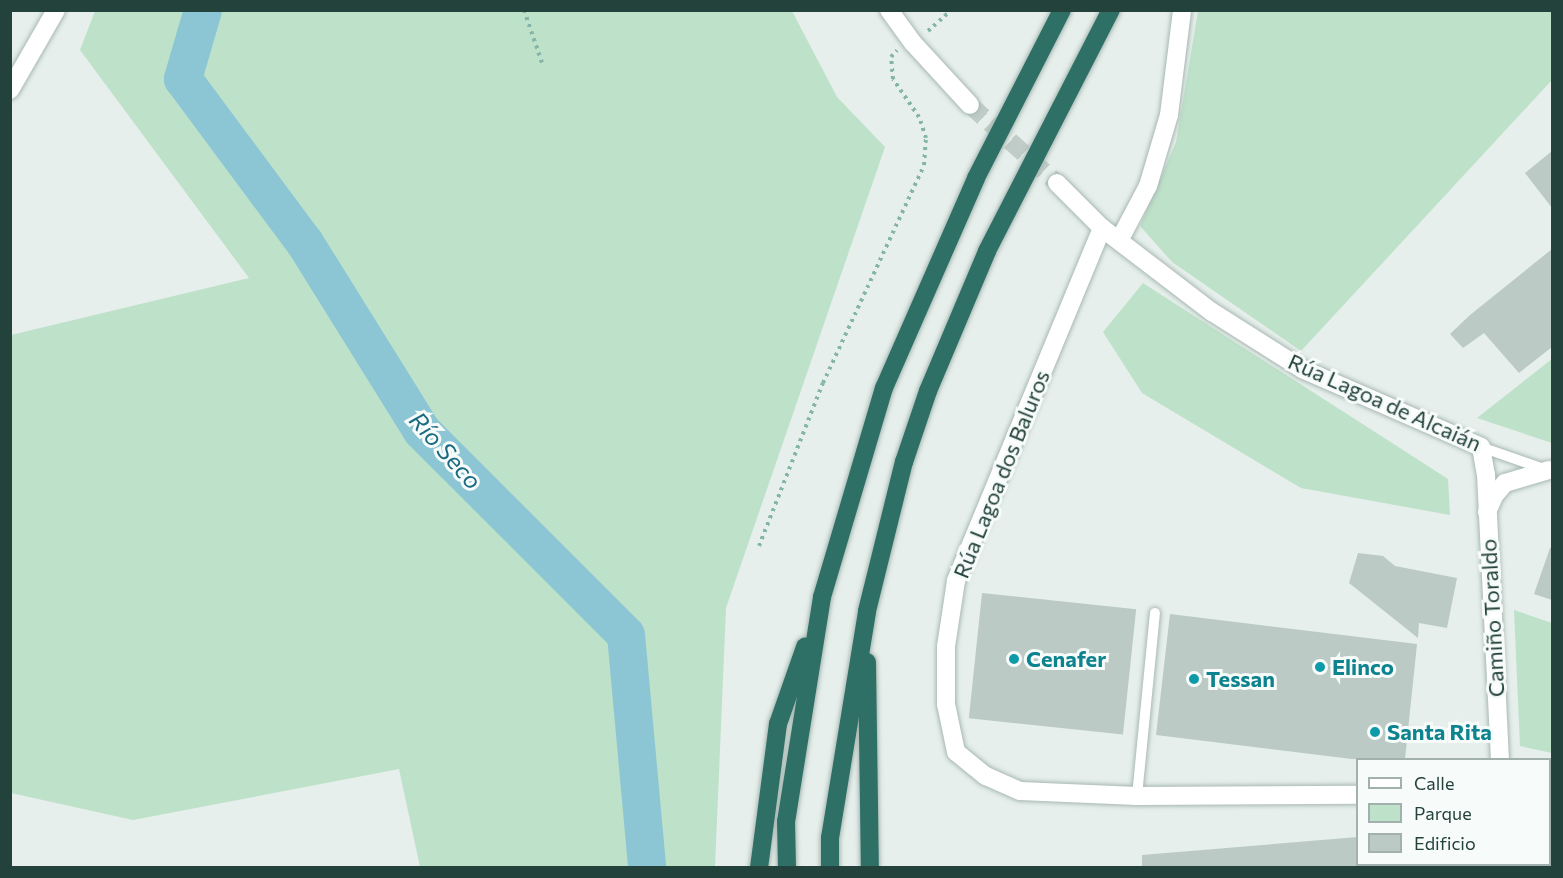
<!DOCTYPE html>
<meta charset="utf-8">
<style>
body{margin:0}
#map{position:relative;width:1563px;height:878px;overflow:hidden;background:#e6efeb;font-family:Commissioner,sans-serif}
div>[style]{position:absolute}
.green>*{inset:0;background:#bee1c9}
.river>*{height:38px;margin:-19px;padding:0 19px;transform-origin:19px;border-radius:19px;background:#8cc6d5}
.building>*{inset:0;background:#bbcac5;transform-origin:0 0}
.street-tunnel>*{height:18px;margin-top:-9px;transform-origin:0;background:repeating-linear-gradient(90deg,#bfccc8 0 18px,transparent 0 27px)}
.path>*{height:4px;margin-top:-2px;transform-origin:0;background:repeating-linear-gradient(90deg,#85b4a8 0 3px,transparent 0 7.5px)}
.roads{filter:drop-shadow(0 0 2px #a8b8b3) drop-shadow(0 0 2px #a8b8b3)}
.lane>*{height:10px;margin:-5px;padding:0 5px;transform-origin:5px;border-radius:5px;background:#fff}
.street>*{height:18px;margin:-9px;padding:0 9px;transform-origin:9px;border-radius:9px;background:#fff}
.highway>*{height:18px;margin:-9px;padding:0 9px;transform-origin:9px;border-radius:9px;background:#2e7066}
.dots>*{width:16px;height:16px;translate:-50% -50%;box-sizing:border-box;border:3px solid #f7fbf9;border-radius:50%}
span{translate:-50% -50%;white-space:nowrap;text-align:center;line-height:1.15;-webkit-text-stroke:6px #f7fbf9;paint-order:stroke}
.street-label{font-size:22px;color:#23423c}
.culture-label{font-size:22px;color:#0d838f;font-weight:700}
.left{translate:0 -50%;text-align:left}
.water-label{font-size:24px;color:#1a6a82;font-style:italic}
.frame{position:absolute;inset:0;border:12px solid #23423c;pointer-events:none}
.legend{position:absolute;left:1356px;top:758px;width:195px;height:108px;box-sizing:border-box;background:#f7fbf9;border:2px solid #a2b1ad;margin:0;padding:8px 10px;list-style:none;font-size:18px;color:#23423c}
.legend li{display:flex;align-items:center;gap:12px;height:30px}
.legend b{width:30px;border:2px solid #a2b1ad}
</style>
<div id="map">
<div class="green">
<div style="clip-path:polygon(95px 11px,792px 11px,837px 97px,885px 147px,726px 608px,715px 867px,420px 867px,399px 769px,133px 820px,11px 793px,11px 335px,249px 278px,80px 50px)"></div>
<div style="clip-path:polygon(1198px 11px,1552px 11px,1552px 80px,1301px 351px,1172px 262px,1140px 226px,1176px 142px)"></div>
<div style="clip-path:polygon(1143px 283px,1448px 479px,1450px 515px,1301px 488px,1142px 393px,1103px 332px)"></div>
<div style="clip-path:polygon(1552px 359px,1552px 443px,1477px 418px)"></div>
<div style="clip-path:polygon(1514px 610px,1552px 623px,1552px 753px,1520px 746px)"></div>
</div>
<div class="river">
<div style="left:203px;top:10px;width:72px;rotate:106.2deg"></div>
<div style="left:183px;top:79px;width:204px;rotate:53.4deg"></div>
<div style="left:305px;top:243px;width:221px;rotate:58.1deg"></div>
<div style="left:422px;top:431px;width:288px;rotate:45deg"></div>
<div style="left:626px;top:635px;width:234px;rotate:84.8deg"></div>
</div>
<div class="building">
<div style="clip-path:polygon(1552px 151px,1552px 208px,1525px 173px)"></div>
<div style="clip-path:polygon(1552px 249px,1552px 347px,1519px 373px,1484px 333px,1463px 348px,1450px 334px,1470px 315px)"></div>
<div style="clip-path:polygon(1550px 548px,1552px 548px,1552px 600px,1534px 594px)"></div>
<div style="clip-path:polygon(1358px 553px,1383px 556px,1395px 566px,1457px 578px,1447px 628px,1419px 623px,1418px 638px,1349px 583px)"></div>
<div style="left:982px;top:593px;width:155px;height:126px;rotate:6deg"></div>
<div style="clip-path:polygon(1170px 614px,1417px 644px,1405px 759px,1352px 759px,1156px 735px)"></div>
<div style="clip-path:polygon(1358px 837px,1358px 867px,1142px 867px,1142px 855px)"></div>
</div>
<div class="street-tunnel">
<div style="left:970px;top:105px;width:117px;rotate:41.9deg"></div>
</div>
<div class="path">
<div style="left:524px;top:10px;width:56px;rotate:71.2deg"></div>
<div style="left:928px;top:31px;width:31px;rotate:-42deg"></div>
<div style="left:759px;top:546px;width:175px;rotate:-68.6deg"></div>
<div style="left:823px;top:383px;width:240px;rotate:-65.1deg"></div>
<div style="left:924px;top:165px;width:27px;rotate:-86deg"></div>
<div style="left:926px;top:138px;width:22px;rotate:-108deg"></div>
<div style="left:919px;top:117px;width:46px;rotate:-124.4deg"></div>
<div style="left:893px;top:79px;width:22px;rotate:-95deg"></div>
<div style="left:891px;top:57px;width:9px;rotate:-49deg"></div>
</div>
<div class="roads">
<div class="lane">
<div style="left:1481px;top:447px;width:70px;rotate:19.2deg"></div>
<div style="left:1137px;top:796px;width:184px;rotate:-84.4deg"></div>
</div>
<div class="street">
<div style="left:889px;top:10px;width:41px;rotate:54deg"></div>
<div style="left:913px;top:43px;width:84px;rotate:47.4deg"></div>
<div style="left:10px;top:90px;width:92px;rotate:-60.1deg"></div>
<div style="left:1057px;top:183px;width:64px;rotate:45deg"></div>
<div style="left:1102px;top:228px;width:138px;rotate:37.4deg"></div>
<div style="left:1212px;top:312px;width:107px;rotate:32.3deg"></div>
<div style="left:1302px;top:369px;width:195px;rotate:23.5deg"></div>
<div style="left:1481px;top:447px;width:27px;rotate:80deg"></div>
<div style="left:1486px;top:474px;width:286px;rotate:87.2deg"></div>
<div style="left:1102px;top:228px;width:382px;rotate:112.5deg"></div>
<div style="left:956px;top:581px;width:66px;rotate:98.7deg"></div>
<div style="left:946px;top:646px;width:58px;rotate:90deg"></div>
<div style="left:946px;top:704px;width:49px;rotate:78.2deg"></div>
<div style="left:956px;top:752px;width:38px;rotate:39deg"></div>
<div style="left:986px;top:776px;width:37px;rotate:24deg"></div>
<div style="left:1020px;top:791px;width:117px;rotate:2.4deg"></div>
<div style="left:1137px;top:796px;width:221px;rotate:-0.3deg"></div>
<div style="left:1120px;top:239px;width:60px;rotate:-62.2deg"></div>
<div style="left:1148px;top:186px;width:74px;rotate:-73.5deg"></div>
<div style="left:1169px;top:115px;width:106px;rotate:-82.9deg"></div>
<div style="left:1487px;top:512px;width:17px;rotate:-66deg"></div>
<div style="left:1494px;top:496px;width:17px;rotate:-50deg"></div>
<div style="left:1505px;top:483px;width:46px;rotate:-16.5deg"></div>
<div style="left:1508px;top:864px;width:4px;rotate:90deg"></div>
</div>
<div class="highway">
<div style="left:867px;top:662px;width:206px;rotate:89.2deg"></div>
<div style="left:759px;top:868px;width:145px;rotate:-82.5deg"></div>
<div style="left:778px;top:724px;width:82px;rotate:-70.7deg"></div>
<div style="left:787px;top:868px;width:46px;rotate:-91.2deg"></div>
<div style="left:786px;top:822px;width:228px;rotate:-80.9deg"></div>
<div style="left:822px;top:597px;width:218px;rotate:-73.5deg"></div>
<div style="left:884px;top:388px;width:229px;rotate:-66.3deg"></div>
<div style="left:976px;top:178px;width:189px;rotate:-62.9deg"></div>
<div style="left:830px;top:868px;width:30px;rotate:-90deg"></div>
<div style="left:830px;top:838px;width:230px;rotate:-80.7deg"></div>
<div style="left:867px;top:611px;width:154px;rotate:-76.1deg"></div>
<div style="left:904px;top:462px;width:75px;rotate:-71.3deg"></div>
<div style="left:928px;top:391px;width:152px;rotate:-67.1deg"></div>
<div style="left:987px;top:251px;width:271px;rotate:-62.8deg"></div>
</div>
</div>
<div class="dots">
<div style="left:1014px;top:659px;background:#0f9aa8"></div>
<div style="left:1320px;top:667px;background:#0f9aa8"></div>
<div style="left:1194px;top:679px;background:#0f9aa8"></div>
<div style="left:1375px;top:732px;background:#0f9aa8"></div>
</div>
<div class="street-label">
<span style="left:1385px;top:402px;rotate:24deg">Rúa Lagoa de Alcaián</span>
<span style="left:1001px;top:474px;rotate:-68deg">Rúa Lagoa dos Baluros</span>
<span style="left:1492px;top:618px;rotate:-93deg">Camiño Toraldo</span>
</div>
<div class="culture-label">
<span class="left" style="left:1026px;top:659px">Cenafer</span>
<span class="left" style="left:1332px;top:667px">Elinco</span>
<span class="left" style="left:1206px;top:679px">Tessan</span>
<span class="left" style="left:1387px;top:732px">Santa Rita</span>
</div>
<div class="water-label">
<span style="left:446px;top:450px;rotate:48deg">Río Seco</span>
</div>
<div class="frame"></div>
<ul class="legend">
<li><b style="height:8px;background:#fff"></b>Calle</li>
<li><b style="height:16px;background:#bee1c9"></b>Parque</li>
<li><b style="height:16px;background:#bbcac5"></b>Edificio</li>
</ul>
</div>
